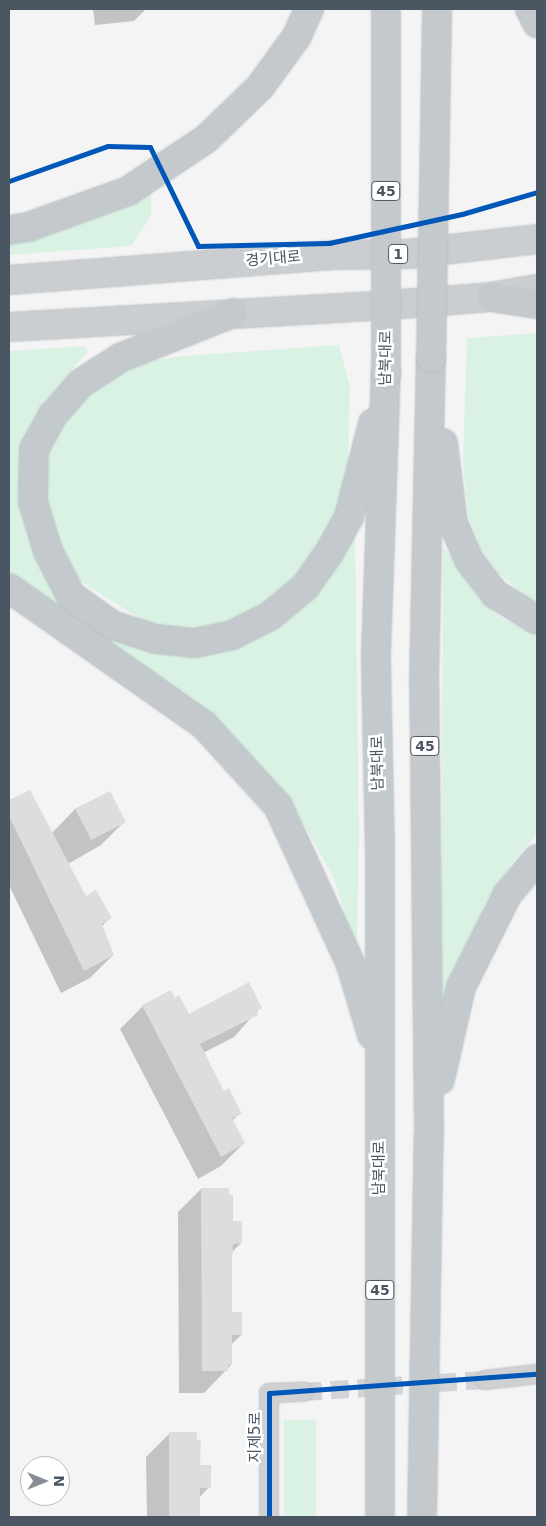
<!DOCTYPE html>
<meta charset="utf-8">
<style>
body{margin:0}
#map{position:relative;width:546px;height:1526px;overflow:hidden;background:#f4f4f4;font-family:"DejaVu Sans","Noto Sans KR",sans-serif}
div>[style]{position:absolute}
.green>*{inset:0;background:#d9f2e3;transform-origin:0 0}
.shadow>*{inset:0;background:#0003}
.building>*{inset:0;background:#ddddde;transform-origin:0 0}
.minor-tunnel>*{height:18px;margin-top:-9px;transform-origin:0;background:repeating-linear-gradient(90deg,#d2d4d7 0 18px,transparent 0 27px)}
.roads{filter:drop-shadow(0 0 1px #b9bec3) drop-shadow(0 0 1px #b9bec3)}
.minor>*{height:18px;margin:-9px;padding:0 9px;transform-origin:9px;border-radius:9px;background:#ced0d2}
.primary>*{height:28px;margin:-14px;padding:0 14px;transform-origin:14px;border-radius:14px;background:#caced1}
.trunk>*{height:28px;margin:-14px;padding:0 14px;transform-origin:14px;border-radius:14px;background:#c4c9cd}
.bridges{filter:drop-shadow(0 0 1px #b9bec3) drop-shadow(0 0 1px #b9bec3)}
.trunk-bridge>*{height:28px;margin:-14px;padding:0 14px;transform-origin:14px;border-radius:14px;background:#c4c9cd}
.cycleway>*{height:5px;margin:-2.5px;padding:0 2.5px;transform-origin:2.5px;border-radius:2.5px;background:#0057b8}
span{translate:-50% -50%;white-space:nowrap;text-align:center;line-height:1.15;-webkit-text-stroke:5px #fff;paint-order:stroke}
.shield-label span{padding:1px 4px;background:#fff;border:1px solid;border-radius:4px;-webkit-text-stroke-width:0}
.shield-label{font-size:14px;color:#4a5661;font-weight:700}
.street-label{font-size:15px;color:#4a5661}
.frame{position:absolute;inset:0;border:10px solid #4a5661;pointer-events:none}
.north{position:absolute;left:20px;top:1456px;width:50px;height:50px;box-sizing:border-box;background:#fff;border:1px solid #b7bbc0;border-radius:50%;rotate:90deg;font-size:14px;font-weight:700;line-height:20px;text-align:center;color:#4a5661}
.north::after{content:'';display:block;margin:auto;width:18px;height:22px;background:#868d94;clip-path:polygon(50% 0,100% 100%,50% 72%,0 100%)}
</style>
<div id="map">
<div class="green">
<div style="clip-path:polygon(151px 193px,151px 216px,131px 246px,9px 255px,9px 239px,108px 210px)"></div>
<div style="clip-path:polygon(537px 333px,537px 602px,524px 595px,498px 572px,481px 549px,468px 515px,463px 461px,467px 338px)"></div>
<div style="clip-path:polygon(339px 345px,350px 387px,348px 461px,341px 495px,333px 529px,283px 594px,238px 619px,194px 629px,163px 626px,139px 618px,80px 581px,56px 542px,43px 499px,45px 449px,64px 420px,97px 386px,127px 364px,185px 356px)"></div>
<div style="clip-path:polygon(85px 346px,88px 351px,43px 403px,21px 447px,23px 502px,109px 633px,237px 641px,355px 527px,359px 831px,357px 942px,353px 942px,334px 878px,293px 805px,238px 741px,207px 713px,9px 577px,9px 351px)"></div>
<div style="clip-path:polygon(443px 546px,480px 600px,503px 619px,537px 636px,537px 834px,512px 863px,485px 903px,447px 1001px,441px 1001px)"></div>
<div style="left:284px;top:1420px;width:32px;height:97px"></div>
</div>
<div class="shadow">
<div style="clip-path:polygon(93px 9px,146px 9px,134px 21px,95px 25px)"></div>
<div style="clip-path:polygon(29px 791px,52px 833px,75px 809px,109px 793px,124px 822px,101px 845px,68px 864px,86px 897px,110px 918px,101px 927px,113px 955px,90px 978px,61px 993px,9px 885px,9px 801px)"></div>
<div style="clip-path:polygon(175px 1000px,189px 1015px,260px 1008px,234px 1037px,203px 1053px,223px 1093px,240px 1113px,232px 1121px,244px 1143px,221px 1166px,198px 1179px,120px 1029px,143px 1006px)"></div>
<div style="clip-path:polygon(201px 1189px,231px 1222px,241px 1243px,231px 1253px,231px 1314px,241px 1335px,231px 1345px,231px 1365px,204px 1393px,179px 1393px,178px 1212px)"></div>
<div style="clip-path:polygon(169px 1434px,199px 1467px,209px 1487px,199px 1498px,199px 1517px,147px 1517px,146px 1457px)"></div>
</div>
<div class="building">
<div style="clip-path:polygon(30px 790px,86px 896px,96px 890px,112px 918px,102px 924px,114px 955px,84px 971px,9px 816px,9px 800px)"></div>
<div style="left:110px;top:791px;width:35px;height:39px;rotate:63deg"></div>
<div style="clip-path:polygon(249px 982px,262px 1008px,256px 1011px,258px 1015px,200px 1044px,224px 1091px,229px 1088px,242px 1114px,232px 1118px,245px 1143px,221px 1157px,142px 1005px,171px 990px,175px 998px,179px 995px,189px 1014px)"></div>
<div style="clip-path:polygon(201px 1188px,229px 1188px,229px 1195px,233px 1195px,233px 1221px,242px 1221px,242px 1243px,233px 1244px,232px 1262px,232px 1312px,242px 1312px,242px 1335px,232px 1335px,232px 1365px,228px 1365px,228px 1371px,202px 1371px)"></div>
<div style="clip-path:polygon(169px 1432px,197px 1432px,197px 1440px,201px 1439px,200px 1465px,211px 1465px,211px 1488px,200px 1488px,200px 1517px,169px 1517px)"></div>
</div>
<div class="minor-tunnel">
<div style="left:304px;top:1392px;width:181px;rotate:-3.8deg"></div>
</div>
<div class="roads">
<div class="minor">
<div style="left:485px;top:1380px;width:52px;rotate:-6.6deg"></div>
<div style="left:269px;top:1517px;width:124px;rotate:-90deg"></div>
<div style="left:269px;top:1393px;width:35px;rotate:-2deg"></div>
</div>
<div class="primary">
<div style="left:9px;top:280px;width:324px;rotate:-4.4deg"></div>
<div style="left:332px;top:255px;width:76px;rotate:-0.8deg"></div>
<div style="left:408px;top:254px;width:130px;rotate:-6.6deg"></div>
<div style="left:9px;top:327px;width:367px;rotate:-3.3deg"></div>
<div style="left:375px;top:306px;width:116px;rotate:-4.4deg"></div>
<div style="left:491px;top:297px;width:47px;rotate:-9.9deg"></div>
</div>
<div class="trunk">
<div style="left:530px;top:9px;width:16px;rotate:63deg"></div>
<div style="left:9px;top:230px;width:19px;rotate:-9deg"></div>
<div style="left:28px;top:227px;width:106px;rotate:-19.8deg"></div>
<div style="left:128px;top:191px;width:94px;rotate:-33.7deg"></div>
<div style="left:206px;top:139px;width:75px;rotate:-43.9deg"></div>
<div style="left:260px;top:87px;width:63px;rotate:-54deg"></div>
<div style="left:297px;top:36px;width:30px;rotate:-66deg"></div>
<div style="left:491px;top:297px;width:47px;rotate:8.7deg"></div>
<div style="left:233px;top:313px;width:122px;rotate:158.3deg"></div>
<div style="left:120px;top:358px;width:46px;rotate:147.3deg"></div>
<div style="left:81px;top:383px;width:43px;rotate:131.2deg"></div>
<div style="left:53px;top:415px;width:39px;rotate:119deg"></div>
<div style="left:34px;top:449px;width:53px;rotate:91.1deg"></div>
<div style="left:33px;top:502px;width:51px;rotate:73deg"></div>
<div style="left:48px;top:551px;width:51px;rotate:62.9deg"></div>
<div style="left:71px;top:596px;width:50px;rotate:35.3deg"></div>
<div style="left:112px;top:625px;width:46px;rotate:17.7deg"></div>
<div style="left:156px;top:639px;width:39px;rotate:6deg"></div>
<div style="left:195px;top:643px;width:38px;rotate:-12deg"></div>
<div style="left:232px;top:635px;width:42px;rotate:-26.6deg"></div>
<div style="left:270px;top:616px;width:45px;rotate:-39.6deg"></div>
<div style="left:305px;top:587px;width:42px;rotate:-54.8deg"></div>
<div style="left:329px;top:553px;width:41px;rotate:-60.9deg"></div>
<div style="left:349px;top:517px;width:97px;rotate:-75.7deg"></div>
<div style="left:443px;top:443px;width:81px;rotate:82.9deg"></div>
<div style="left:453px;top:523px;width:40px;rotate:66.6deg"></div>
<div style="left:469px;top:560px;width:43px;rotate:52.6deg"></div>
<div style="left:495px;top:594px;width:49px;rotate:31.8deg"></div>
<div style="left:9px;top:588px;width:238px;rotate:35.1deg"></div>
<div style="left:204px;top:725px;width:110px;rotate:47.6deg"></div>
<div style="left:278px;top:806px;width:175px;rotate:65.3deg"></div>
<div style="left:351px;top:965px;width:73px;rotate:73.3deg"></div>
<div style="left:440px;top:1080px;width:95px;rotate:-77.3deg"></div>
<div style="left:461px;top:987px;width:103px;rotate:-63.4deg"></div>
<div style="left:507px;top:895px;width:47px;rotate:-50.2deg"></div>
<div style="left:380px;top:1517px;width:665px;rotate:-90deg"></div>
<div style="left:380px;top:852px;width:198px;rotate:-91.2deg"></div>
<div style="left:376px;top:654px;width:281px;rotate:-88deg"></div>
<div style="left:422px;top:1517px;width:384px;rotate:-89deg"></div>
<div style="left:429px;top:1133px;width:448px;rotate:-90.6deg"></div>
<div style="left:424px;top:685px;width:327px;rotate:-88.8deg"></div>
</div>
</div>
<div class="bridges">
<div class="trunk-bridge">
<div style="left:431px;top:358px;width:349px;rotate:-89deg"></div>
<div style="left:386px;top:373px;width:364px;rotate:-90deg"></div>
</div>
</div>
<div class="cycleway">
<div style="left:9px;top:181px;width:105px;rotate:-19.5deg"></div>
<div style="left:108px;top:146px;width:42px;rotate:1.4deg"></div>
<div style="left:150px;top:147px;width:110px;rotate:64.1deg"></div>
<div style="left:198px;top:246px;width:131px;rotate:-1.3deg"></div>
<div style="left:329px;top:243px;width:136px;rotate:-12.3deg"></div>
<div style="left:462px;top:214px;width:78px;rotate:-16.3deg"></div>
<div style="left:269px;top:1517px;width:124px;rotate:-90deg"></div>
<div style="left:269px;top:1393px;width:269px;rotate:-4.1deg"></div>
</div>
<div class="shield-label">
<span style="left:386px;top:191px">45</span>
<span style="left:398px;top:254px">1</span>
<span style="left:425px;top:746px">45</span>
<span style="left:380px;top:1290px">45</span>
</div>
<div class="street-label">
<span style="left:273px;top:259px;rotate:-5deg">경기대로</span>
<span style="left:386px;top:358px;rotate:-89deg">남북대로</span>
<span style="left:378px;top:763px;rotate:-91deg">남북대로</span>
<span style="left:380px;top:1168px;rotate:-90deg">남북대로</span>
<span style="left:256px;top:1437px;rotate:-90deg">지제5로</span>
</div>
<div class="frame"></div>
<div class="north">N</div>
</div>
